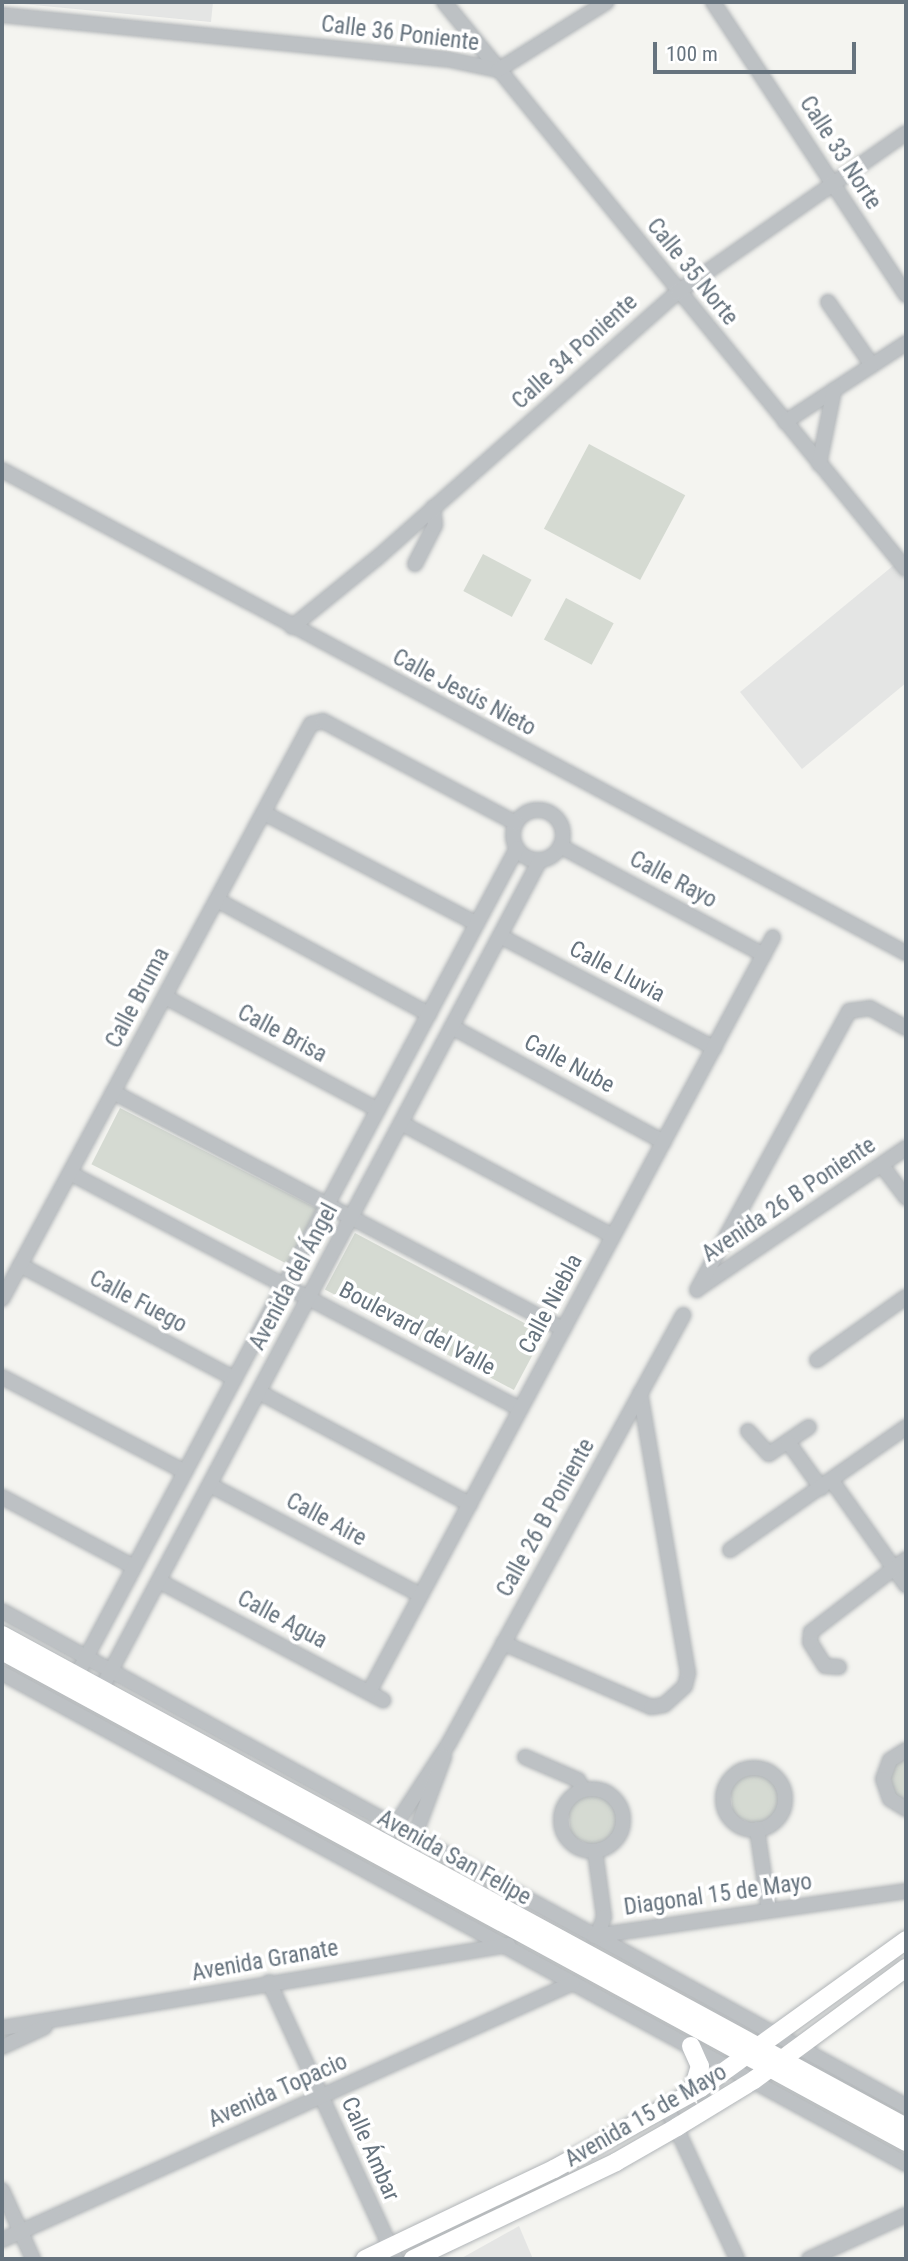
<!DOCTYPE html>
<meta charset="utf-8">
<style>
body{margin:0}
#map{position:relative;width:908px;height:2261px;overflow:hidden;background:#f4f4f0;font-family:"Roboto Condensed",sans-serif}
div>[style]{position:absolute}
.built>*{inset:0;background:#e4e5e4}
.green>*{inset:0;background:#d5dad2;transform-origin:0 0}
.roads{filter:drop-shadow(0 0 2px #b1b5b8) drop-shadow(0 0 2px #b1b5b8)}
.minor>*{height:14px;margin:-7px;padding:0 7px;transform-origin:7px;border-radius:7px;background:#bdc1c4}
.minor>.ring{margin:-7px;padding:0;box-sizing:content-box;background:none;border:14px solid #bdc1c4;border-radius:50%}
.major>*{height:18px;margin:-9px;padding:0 9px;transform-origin:9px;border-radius:9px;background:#fff}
span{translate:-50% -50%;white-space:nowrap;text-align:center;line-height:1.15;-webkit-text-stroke:7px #fff;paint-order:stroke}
.street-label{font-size:23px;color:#66737e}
.frame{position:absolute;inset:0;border:4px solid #66737e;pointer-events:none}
.scale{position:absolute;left:653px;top:42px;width:203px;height:32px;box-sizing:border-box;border:4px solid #66737e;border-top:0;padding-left:9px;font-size:21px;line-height:24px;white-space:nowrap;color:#66737e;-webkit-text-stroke:5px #fff;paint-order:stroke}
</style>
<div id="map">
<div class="built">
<div style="clip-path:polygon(2px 2px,213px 2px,211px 22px)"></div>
<div style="clip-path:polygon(894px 565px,906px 580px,906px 683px,802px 769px,740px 692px)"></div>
<div style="clip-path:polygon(519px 2226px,533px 2259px,460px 2259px)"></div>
</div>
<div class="green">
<div style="left:589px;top:444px;width:109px;height:96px;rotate:28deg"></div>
<div style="left:483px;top:554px;width:55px;height:42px;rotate:28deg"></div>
<div style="left:566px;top:598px;width:54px;height:47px;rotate:28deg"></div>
<div style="left:120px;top:1108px;width:221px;height:63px;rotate:27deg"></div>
<div style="left:355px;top:1233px;width:214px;height:64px;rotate:28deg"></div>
<div style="clip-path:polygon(906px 1757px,906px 1803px,893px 1797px,890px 1768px)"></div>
<div style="clip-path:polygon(752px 1771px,777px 1782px,780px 1811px,757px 1826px,733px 1815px,730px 1786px)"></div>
<div style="clip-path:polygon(590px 1792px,615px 1803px,618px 1832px,595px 1847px,571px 1836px,568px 1807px)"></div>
</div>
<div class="roads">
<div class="minor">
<div style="left:444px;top:2px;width:731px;rotate:50.83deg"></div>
<div style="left:713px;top:2px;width:351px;rotate:56.6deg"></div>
<div style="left:2px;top:15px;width:446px;rotate:5.7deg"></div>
<div style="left:446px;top:59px;width:53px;rotate:11.9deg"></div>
<div style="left:498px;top:70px;width:128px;rotate:-32deg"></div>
<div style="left:828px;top:302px;width:77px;rotate:55.1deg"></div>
<div style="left:785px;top:422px;width:145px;rotate:-33.1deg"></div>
<div style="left:819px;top:464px;width:76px;rotate:-78.5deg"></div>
<div style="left:2px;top:470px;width:1025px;rotate:28.12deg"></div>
<div style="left:415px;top:564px;width:44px;rotate:-62.9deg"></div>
<div style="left:435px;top:525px;width:18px;rotate:-96deg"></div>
<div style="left:292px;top:627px;width:109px;rotate:-39.1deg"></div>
<div style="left:377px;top:558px;width:402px;rotate:-41.5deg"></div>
<div style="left:678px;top:292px;width:278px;rotate:-34.9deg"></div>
<div class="ring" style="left:513px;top:810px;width:36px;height:36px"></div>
<div style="left:264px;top:813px;width:240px;rotate:27.5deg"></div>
<div style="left:560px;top:846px;width:231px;rotate:28.1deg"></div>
<div style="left:217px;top:900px;width:241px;rotate:28.3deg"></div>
<div style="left:500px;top:936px;width:242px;rotate:27.6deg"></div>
<div style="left:165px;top:997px;width:241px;rotate:27.9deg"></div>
<div style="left:452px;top:1027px;width:241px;rotate:28.5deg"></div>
<div style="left:113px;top:1092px;width:509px;rotate:27.77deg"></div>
<div style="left:401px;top:1123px;width:240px;rotate:28.1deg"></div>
<div style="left:883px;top:1167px;width:39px;rotate:53deg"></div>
<div style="left:70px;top:1173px;width:508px;rotate:27.67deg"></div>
<div style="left:20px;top:1265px;width:243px;rotate:27.9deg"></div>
<div style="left:699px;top:1288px;width:250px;rotate:-34.1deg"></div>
<div style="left:697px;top:1290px;width:318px;rotate:-61.4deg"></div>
<div style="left:849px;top:1011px;width:21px;rotate:-8deg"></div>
<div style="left:870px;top:1008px;width:41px;rotate:29.1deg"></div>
<div style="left:2px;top:1299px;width:653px;rotate:-61.75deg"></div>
<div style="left:311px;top:724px;width:12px;rotate:-14deg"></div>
<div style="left:323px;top:721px;width:218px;rotate:27.9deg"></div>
<div style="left:817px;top:1360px;width:109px;rotate:-35.3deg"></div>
<div style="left:2px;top:1377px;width:206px;rotate:27.4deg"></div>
<div style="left:259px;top:1392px;width:239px;rotate:28deg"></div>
<div style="left:748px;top:1431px;width:31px;rotate:48deg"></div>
<div style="left:769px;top:1454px;width:48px;rotate:-34deg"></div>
<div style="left:788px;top:1442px;width:57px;rotate:54.3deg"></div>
<div style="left:832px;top:1481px;width:128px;rotate:54.6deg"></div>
<div style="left:210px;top:1485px;width:237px;rotate:27.6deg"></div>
<div style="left:2px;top:1497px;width:149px;rotate:27.9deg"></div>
<div style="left:730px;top:1550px;width:215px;rotate:-34.9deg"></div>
<div style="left:159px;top:1581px;width:254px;rotate:28deg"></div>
<div style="left:2px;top:1611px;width:1031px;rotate:28.7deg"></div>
<div style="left:503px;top:1643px;width:161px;rotate:23.4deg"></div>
<div style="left:651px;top:1707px;width:13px;rotate:-9deg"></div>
<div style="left:664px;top:1705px;width:28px;rotate:-42deg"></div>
<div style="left:685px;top:1686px;width:13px;rotate:-77deg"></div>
<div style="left:688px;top:1673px;width:284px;rotate:-99.7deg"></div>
<div style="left:839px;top:1667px;width:14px;rotate:-176deg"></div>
<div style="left:825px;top:1666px;width:28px;rotate:-122deg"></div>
<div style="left:810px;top:1642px;width:10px;rotate:-84deg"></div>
<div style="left:811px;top:1632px;width:120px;rotate:-37.5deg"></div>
<div style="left:2px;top:1673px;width:1029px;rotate:28.51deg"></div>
<div style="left:72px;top:1684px;width:947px;rotate:-61.97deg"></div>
<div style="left:369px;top:1692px;width:856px;rotate:-61.85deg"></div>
<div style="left:97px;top:1697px;width:947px;rotate:-62.11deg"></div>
<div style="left:906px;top:1750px;width:19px;rotate:148deg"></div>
<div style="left:890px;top:1760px;width:20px;rotate:110deg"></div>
<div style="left:883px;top:1779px;width:21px;rotate:71deg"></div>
<div style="left:890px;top:1799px;width:19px;rotate:32deg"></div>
<div style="left:525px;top:1757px;width:58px;rotate:23.5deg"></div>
<div style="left:578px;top:1780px;width:11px;rotate:63deg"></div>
<div class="ring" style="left:723px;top:1768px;width:48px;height:48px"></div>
<div class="ring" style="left:561px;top:1789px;width:48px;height:48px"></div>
<div style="left:757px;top:1829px;width:82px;rotate:81.6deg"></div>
<div style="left:391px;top:1832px;width:106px;rotate:-56.9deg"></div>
<div style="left:449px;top:1743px;width:488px;rotate:-61.3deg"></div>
<div style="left:412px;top:1843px;width:92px;rotate:-69.6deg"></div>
<div style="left:595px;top:1851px;width:67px;rotate:82.2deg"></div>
<div style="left:604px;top:1917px;width:20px;rotate:110deg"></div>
<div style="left:594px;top:1936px;width:315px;rotate:-8.2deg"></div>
<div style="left:269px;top:1982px;width:305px;rotate:65.4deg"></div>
<div style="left:2px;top:2028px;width:513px;rotate:-9.32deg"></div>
<div style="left:2px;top:2047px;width:47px;rotate:-24.9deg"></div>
<div style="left:667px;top:2108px;width:166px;rotate:65.1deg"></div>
<div style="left:2px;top:2190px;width:76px;rotate:65.8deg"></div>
<div style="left:2px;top:2240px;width:626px;rotate:-24.23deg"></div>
<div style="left:809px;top:2259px;width:107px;rotate:-24.4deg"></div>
</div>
<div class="major">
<div style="left:2px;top:1635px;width:1029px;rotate:28.56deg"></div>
<div style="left:2px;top:1651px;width:1029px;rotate:28.51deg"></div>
<div style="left:691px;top:2046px;width:22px;rotate:66deg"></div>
<div style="left:700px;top:2066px;width:28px;rotate:107deg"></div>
<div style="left:365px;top:2259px;width:209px;rotate:-25.5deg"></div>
<div style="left:554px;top:2169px;width:168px;rotate:-28.9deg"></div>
<div style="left:701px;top:2088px;width:253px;rotate:-35.8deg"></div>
<div style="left:413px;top:2259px;width:225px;rotate:-25.5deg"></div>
<div style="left:616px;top:2162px;width:70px;rotate:-29.8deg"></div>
<div style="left:677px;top:2127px;width:90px;rotate:-31.4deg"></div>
<div style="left:754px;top:2080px;width:189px;rotate:-36.4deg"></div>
</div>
</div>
<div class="street-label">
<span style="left:400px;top:34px;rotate:7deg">Calle 36 Poniente</span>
<span style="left:840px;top:153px;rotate:57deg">Calle 33 Norte</span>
<span style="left:692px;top:272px;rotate:51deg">Calle 35 Norte</span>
<span style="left:575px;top:352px;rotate:-42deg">Calle 34 Poniente</span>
<span style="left:464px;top:693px;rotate:28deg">Calle Jesús Nieto</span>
<span style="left:673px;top:880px;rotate:28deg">Calle Rayo</span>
<span style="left:617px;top:972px;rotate:28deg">Calle Lluvia</span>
<span style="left:138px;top:998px;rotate:-62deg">Calle Bruma</span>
<span style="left:282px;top:1034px;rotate:28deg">Calle Brisa</span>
<span style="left:569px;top:1064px;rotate:28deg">Calle Nube</span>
<span style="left:789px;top:1200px;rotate:-34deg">Avenida 26 B Poniente</span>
<span style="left:294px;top:1277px;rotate:-62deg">Avenida del Ángel</span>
<span style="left:138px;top:1302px;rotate:28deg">Calle Fuego</span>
<span style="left:551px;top:1304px;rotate:-62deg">Calle Niebla</span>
<span style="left:417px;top:1329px;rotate:28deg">Boulevard del Valle</span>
<span style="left:546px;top:1518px;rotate:-61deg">Calle 26 B Poniente</span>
<span style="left:326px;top:1520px;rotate:28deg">Calle Aire</span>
<span style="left:282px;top:1620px;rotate:28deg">Calle Agua</span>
<span style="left:454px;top:1858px;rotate:29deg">Avenida San Felipe</span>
<span style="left:718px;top:1895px;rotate:-8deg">Diagonal 15 de Mayo</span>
<span style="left:265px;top:1961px;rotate:-10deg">Avenida Granate</span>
<span style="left:278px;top:2091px;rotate:-24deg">Avenida Topacio</span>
<span style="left:646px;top:2116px;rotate:-30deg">Avenida 15 de Mayo</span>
<span style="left:370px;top:2149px;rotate:66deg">Calle Ámbar</span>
</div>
<div class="frame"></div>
<div class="scale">100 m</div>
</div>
